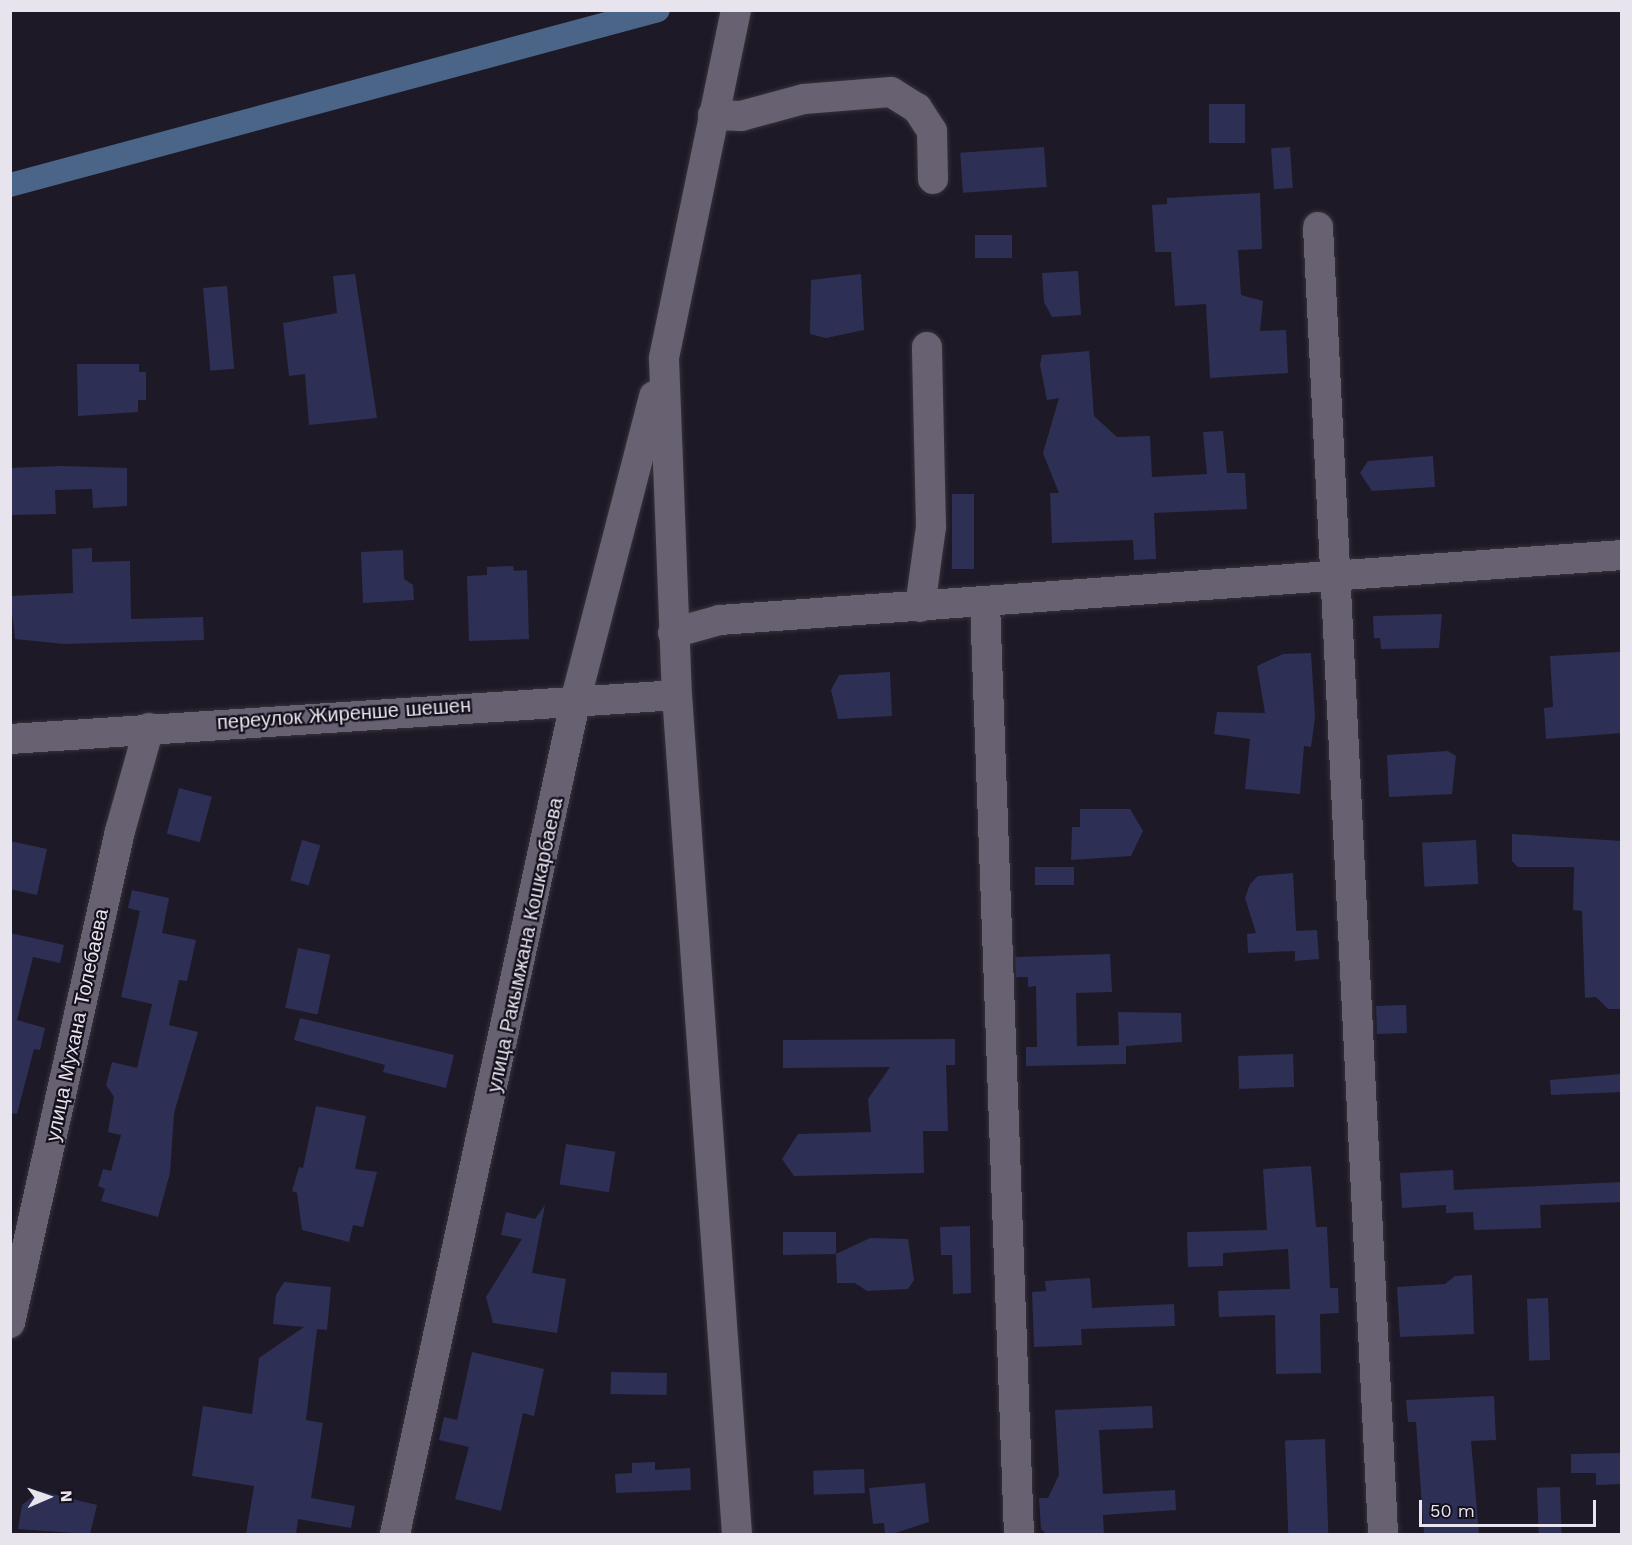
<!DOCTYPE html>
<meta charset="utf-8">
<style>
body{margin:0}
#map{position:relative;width:1632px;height:1545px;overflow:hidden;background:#1e1926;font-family:"Work Sans",sans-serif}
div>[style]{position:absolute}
.canal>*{height:24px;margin:-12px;padding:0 12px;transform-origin:12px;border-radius:12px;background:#4a6587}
.building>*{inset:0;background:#2d3054;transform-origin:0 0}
.roads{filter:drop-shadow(0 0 2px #35323b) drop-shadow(0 0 2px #35323b)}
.minor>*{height:30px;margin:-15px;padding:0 15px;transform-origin:15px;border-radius:15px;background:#676171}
span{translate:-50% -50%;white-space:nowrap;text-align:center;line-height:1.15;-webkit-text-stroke:4.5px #15101c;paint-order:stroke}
.street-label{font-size:20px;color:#e7e4ed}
.frame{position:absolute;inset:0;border:12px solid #e7e4ed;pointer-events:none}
.north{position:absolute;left:18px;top:1467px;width:60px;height:60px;-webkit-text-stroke:4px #15101c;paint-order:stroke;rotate:88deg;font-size:16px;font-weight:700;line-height:24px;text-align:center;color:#e7e4ed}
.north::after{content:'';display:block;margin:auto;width:21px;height:27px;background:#e7e4ed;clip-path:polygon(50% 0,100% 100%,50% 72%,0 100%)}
.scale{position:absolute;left:1419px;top:1500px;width:177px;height:27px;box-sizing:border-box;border:3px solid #e7e4ed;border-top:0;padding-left:8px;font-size:18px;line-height:21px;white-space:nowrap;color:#e7e4ed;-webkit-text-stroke:4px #15101c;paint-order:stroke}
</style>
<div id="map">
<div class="canal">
<div style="left:10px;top:185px;width:671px;rotate:-15.11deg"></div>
</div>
<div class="building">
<div style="left:1209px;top:104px;width:36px;height:39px"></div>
<div style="left:1044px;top:147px;width:40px;height:84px;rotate:86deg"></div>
<div style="left:1290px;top:147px;width:41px;height:19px;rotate:86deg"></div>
<div style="clip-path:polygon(1260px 193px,1262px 249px,1238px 250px,1241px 295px,1263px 301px,1260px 331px,1286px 330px,1288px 373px,1210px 378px,1206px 304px,1175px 306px,1171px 252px,1155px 252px,1152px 205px,1167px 204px,1167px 198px)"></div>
<div style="left:1012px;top:235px;width:23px;height:37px;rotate:90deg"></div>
<div style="clip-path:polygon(1078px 271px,1081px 315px,1052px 317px,1044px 302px,1042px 273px)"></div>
<div style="clip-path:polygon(355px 274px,377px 418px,309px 425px,305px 374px,289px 376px,283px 323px,337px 313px,333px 276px)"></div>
<div style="clip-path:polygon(861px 274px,864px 330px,826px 338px,810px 334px,811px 280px)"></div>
<div style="left:227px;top:286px;width:83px;height:24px;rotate:85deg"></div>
<div style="clip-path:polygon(1089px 351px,1094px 416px,1117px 437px,1150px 436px,1152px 477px,1207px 474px,1203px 432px,1223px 431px,1227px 473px,1245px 473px,1247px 509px,1154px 513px,1156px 559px,1134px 560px,1133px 540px,1052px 543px,1050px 493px,1059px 493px,1043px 453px,1059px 398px,1047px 400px,1040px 365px,1042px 355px)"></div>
<div style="clip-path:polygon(77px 364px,139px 364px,139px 372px,146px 372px,146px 400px,138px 400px,138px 412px,78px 416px)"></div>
<div style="clip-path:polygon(1433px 456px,1435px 487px,1372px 491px,1360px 473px,1368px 461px)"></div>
<div style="clip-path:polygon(60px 466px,127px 468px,127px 506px,93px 508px,92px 489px,55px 490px,56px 514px,10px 515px,10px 468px)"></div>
<div style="left:952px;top:494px;width:22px;height:75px"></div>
<div style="clip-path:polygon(92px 548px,92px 562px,130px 561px,131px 619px,203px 617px,204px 640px,64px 644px,15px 639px,10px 596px,73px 593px,72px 549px)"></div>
<div style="clip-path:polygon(403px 550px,404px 579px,413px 585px,414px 600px,363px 603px,361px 552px)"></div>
<div style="clip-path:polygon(513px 566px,514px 571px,527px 570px,529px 639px,469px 641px,467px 576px,487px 575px,487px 567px)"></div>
<div style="clip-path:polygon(1442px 614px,1439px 648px,1381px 649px,1380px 638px,1374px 638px,1373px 616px)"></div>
<div style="clip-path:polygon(1620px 652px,1622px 733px,1546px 739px,1544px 708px,1553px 707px,1550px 656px)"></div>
<div style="clip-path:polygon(1311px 653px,1315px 718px,1311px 747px,1304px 746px,1300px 794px,1245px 789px,1250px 739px,1214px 734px,1217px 712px,1265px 713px,1257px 666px,1283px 654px)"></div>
<div style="clip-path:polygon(890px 672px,892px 716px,838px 719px,831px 690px,839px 675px)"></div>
<div style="clip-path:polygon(1448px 751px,1456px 756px,1452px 794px,1389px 797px,1387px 755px)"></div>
<div style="left:179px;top:788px;width:34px;height:47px;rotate:15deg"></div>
<div style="clip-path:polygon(1080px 809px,1130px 809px,1143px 831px,1131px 856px,1071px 860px,1072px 827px,1080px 827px)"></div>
<div style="clip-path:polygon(1512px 834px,1622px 841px,1622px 1009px,1608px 1009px,1596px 997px,1585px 998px,1582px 911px,1573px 910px,1574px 867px,1518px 867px,1512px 861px)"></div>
<div style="left:302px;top:840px;width:19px;height:42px;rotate:16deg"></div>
<div style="left:1476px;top:840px;width:44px;height:54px;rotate:87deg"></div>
<div style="clip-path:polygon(10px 841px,47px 849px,37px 895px,10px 889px)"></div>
<div style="left:1074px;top:867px;width:18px;height:39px;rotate:90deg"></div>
<div style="clip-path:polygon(1293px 873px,1296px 931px,1317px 930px,1319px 959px,1295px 961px,1295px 951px,1248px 953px,1247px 934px,1256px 933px,1245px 898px,1250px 884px,1258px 876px)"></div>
<div style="clip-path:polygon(132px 890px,169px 898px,162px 933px,196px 940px,187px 981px,179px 980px,169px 1025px,198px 1032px,174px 1113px,170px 1173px,158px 1217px,101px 1201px,105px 1189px,98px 1186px,103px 1169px,111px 1171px,121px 1135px,108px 1132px,114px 1097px,106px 1085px,112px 1062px,137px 1068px,152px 1004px,121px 997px,140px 911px,128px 908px)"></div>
<div style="clip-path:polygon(10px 933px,64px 945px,60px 963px,33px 957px,17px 1020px,45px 1028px,40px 1050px,34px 1049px,17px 1114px,10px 1113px)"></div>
<div style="left:298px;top:948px;width:33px;height:61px;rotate:12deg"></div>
<div style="clip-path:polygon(1110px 954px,1112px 992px,1076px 993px,1077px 1046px,1119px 1045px,1118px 1012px,1181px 1013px,1182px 1042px,1126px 1046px,1126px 1064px,1026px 1066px,1026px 1047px,1037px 1047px,1036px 986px,1028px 987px,1028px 977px,1016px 977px,1015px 957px)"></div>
<div style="left:1406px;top:1005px;width:28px;height:30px;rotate:88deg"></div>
<div style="clip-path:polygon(300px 1018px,454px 1055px,446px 1088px,383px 1072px,385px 1065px,294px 1040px)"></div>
<div style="clip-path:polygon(955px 1039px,955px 1065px,946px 1065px,948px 1131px,923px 1131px,924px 1173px,794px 1176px,782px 1159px,798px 1134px,871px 1132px,868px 1099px,890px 1067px,783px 1068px,783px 1040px)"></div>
<div style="left:1293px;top:1054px;width:33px;height:55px;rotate:88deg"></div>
<div style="clip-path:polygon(1622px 1074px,1622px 1092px,1551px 1095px,1550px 1080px)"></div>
<div style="clip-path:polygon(316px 1106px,366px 1116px,355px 1169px,377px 1172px,363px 1227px,353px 1225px,349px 1242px,302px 1230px,297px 1193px,292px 1191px,299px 1167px,303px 1168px)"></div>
<div style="left:566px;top:1144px;width:50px;height:41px;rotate:9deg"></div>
<div style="clip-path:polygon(1311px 1166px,1316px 1227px,1327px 1227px,1330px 1288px,1338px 1288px,1339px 1313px,1320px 1314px,1321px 1373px,1276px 1374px,1275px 1315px,1219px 1317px,1218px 1291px,1290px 1289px,1288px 1249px,1223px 1253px,1223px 1266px,1188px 1267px,1187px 1232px,1267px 1230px,1263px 1169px)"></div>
<div style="clip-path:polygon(1453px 1170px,1454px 1190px,1622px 1182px,1622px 1202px,1540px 1205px,1541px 1228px,1474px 1230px,1473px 1212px,1446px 1213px,1446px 1205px,1402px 1208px,1400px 1173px)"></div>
<div style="clip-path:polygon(545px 1205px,532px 1273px,566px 1279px,557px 1333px,493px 1323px,486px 1297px,522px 1239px,501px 1235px,506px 1212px,535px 1219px)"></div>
<div style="clip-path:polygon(970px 1226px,971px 1293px,953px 1294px,952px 1255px,941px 1255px,940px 1227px)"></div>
<div style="clip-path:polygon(783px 1232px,836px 1232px,836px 1254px,870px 1238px,908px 1239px,914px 1280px,908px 1289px,867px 1291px,855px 1283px,837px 1283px,836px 1254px,783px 1255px)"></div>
<div style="clip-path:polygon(1472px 1275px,1474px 1334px,1400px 1337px,1397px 1287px,1445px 1284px,1455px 1276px)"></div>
<div style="clip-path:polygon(1090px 1278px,1092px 1308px,1174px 1304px,1175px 1326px,1081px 1329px,1082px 1345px,1034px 1347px,1032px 1292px,1046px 1291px,1045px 1281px)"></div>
<div style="clip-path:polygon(284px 1282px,331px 1287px,327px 1330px,317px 1329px,306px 1420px,323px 1423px,311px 1498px,355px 1506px,351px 1528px,298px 1519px,296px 1534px,246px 1534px,254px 1486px,192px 1476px,203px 1406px,252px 1414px,259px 1358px,304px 1327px,273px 1324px,276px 1295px)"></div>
<div style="left:1548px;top:1298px;width:62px;height:21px;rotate:88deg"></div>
<div style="clip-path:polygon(472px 1352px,544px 1369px,534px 1416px,523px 1413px,501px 1511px,455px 1499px,469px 1447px,439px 1440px,444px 1417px,457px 1420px)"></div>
<div style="left:611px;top:1372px;width:56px;height:22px;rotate:1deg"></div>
<div style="clip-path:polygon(1494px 1396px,1496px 1440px,1471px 1441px,1479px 1534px,1424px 1534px,1416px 1422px,1408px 1422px,1406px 1400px)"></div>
<div style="clip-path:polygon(1152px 1406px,1153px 1428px,1099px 1430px,1103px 1494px,1175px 1490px,1176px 1510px,1103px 1515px,1104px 1534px,1047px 1534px,1041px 1529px,1039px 1498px,1048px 1498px,1059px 1475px,1055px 1410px)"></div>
<div style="left:1325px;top:1439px;width:95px;height:40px;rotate:88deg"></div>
<div style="clip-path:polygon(1621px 1453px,1622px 1484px,1596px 1485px,1596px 1473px,1571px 1473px,1571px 1454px)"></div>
<div style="clip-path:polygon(655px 1462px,655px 1470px,690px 1468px,691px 1490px,616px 1493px,615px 1474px,632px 1473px,632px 1463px)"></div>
<div style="left:864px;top:1469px;width:24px;height:51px;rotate:88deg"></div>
<div style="clip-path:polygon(925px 1483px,929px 1522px,892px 1534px,885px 1534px,884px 1523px,873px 1524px,869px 1488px)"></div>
<div style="left:1560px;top:1487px;width:47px;height:23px;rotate:88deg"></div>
<div style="clip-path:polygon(40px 1491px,97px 1505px,90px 1534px,18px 1529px,22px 1505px)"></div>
</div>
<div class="roads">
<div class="minor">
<div style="left:736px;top:10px;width:356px;rotate:101.7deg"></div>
<div style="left:664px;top:359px;width:336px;rotate:87.8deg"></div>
<div style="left:677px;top:695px;width:841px;rotate:85.91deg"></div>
<div style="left:713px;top:115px;width:28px;rotate:2deg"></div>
<div style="left:741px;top:116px;width:65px;rotate:-15.1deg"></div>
<div style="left:804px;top:99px;width:87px;rotate:-4.6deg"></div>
<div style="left:891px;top:92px;width:31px;rotate:32deg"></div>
<div style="left:917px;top:108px;width:27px;rotate:57deg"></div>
<div style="left:932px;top:131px;width:48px;rotate:88.8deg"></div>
<div style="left:1318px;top:227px;width:1309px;rotate:87.15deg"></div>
<div style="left:985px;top:603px;width:932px;rotate:87.91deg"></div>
<div style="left:920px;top:607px;width:81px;rotate:-82.2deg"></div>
<div style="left:931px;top:527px;width:180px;rotate:-91.3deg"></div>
<div style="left:673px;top:633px;width:49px;rotate:-15.5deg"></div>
<div style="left:720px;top:620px;width:904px;rotate:-4.12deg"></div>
<div style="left:10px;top:739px;width:668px;rotate:-3.77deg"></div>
<div style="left:10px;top:1323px;width:504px;rotate:-77.4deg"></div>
<div style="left:120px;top:831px;width:107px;rotate:-74.3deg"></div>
<div style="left:395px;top:1534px;width:855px;rotate:-77.78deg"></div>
<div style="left:576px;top:698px;width:312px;rotate:-75.5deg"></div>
</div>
</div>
<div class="street-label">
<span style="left:344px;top:714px;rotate:-4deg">переулок Жиренше шешен</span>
<span style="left:525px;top:945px;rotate:-78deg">улица Ракымжана Кошкарбаева</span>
<span style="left:77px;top:1025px;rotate:-78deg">улица Мухана Толебаева</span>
</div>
<div class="frame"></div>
<div class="north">N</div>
<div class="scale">50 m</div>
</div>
